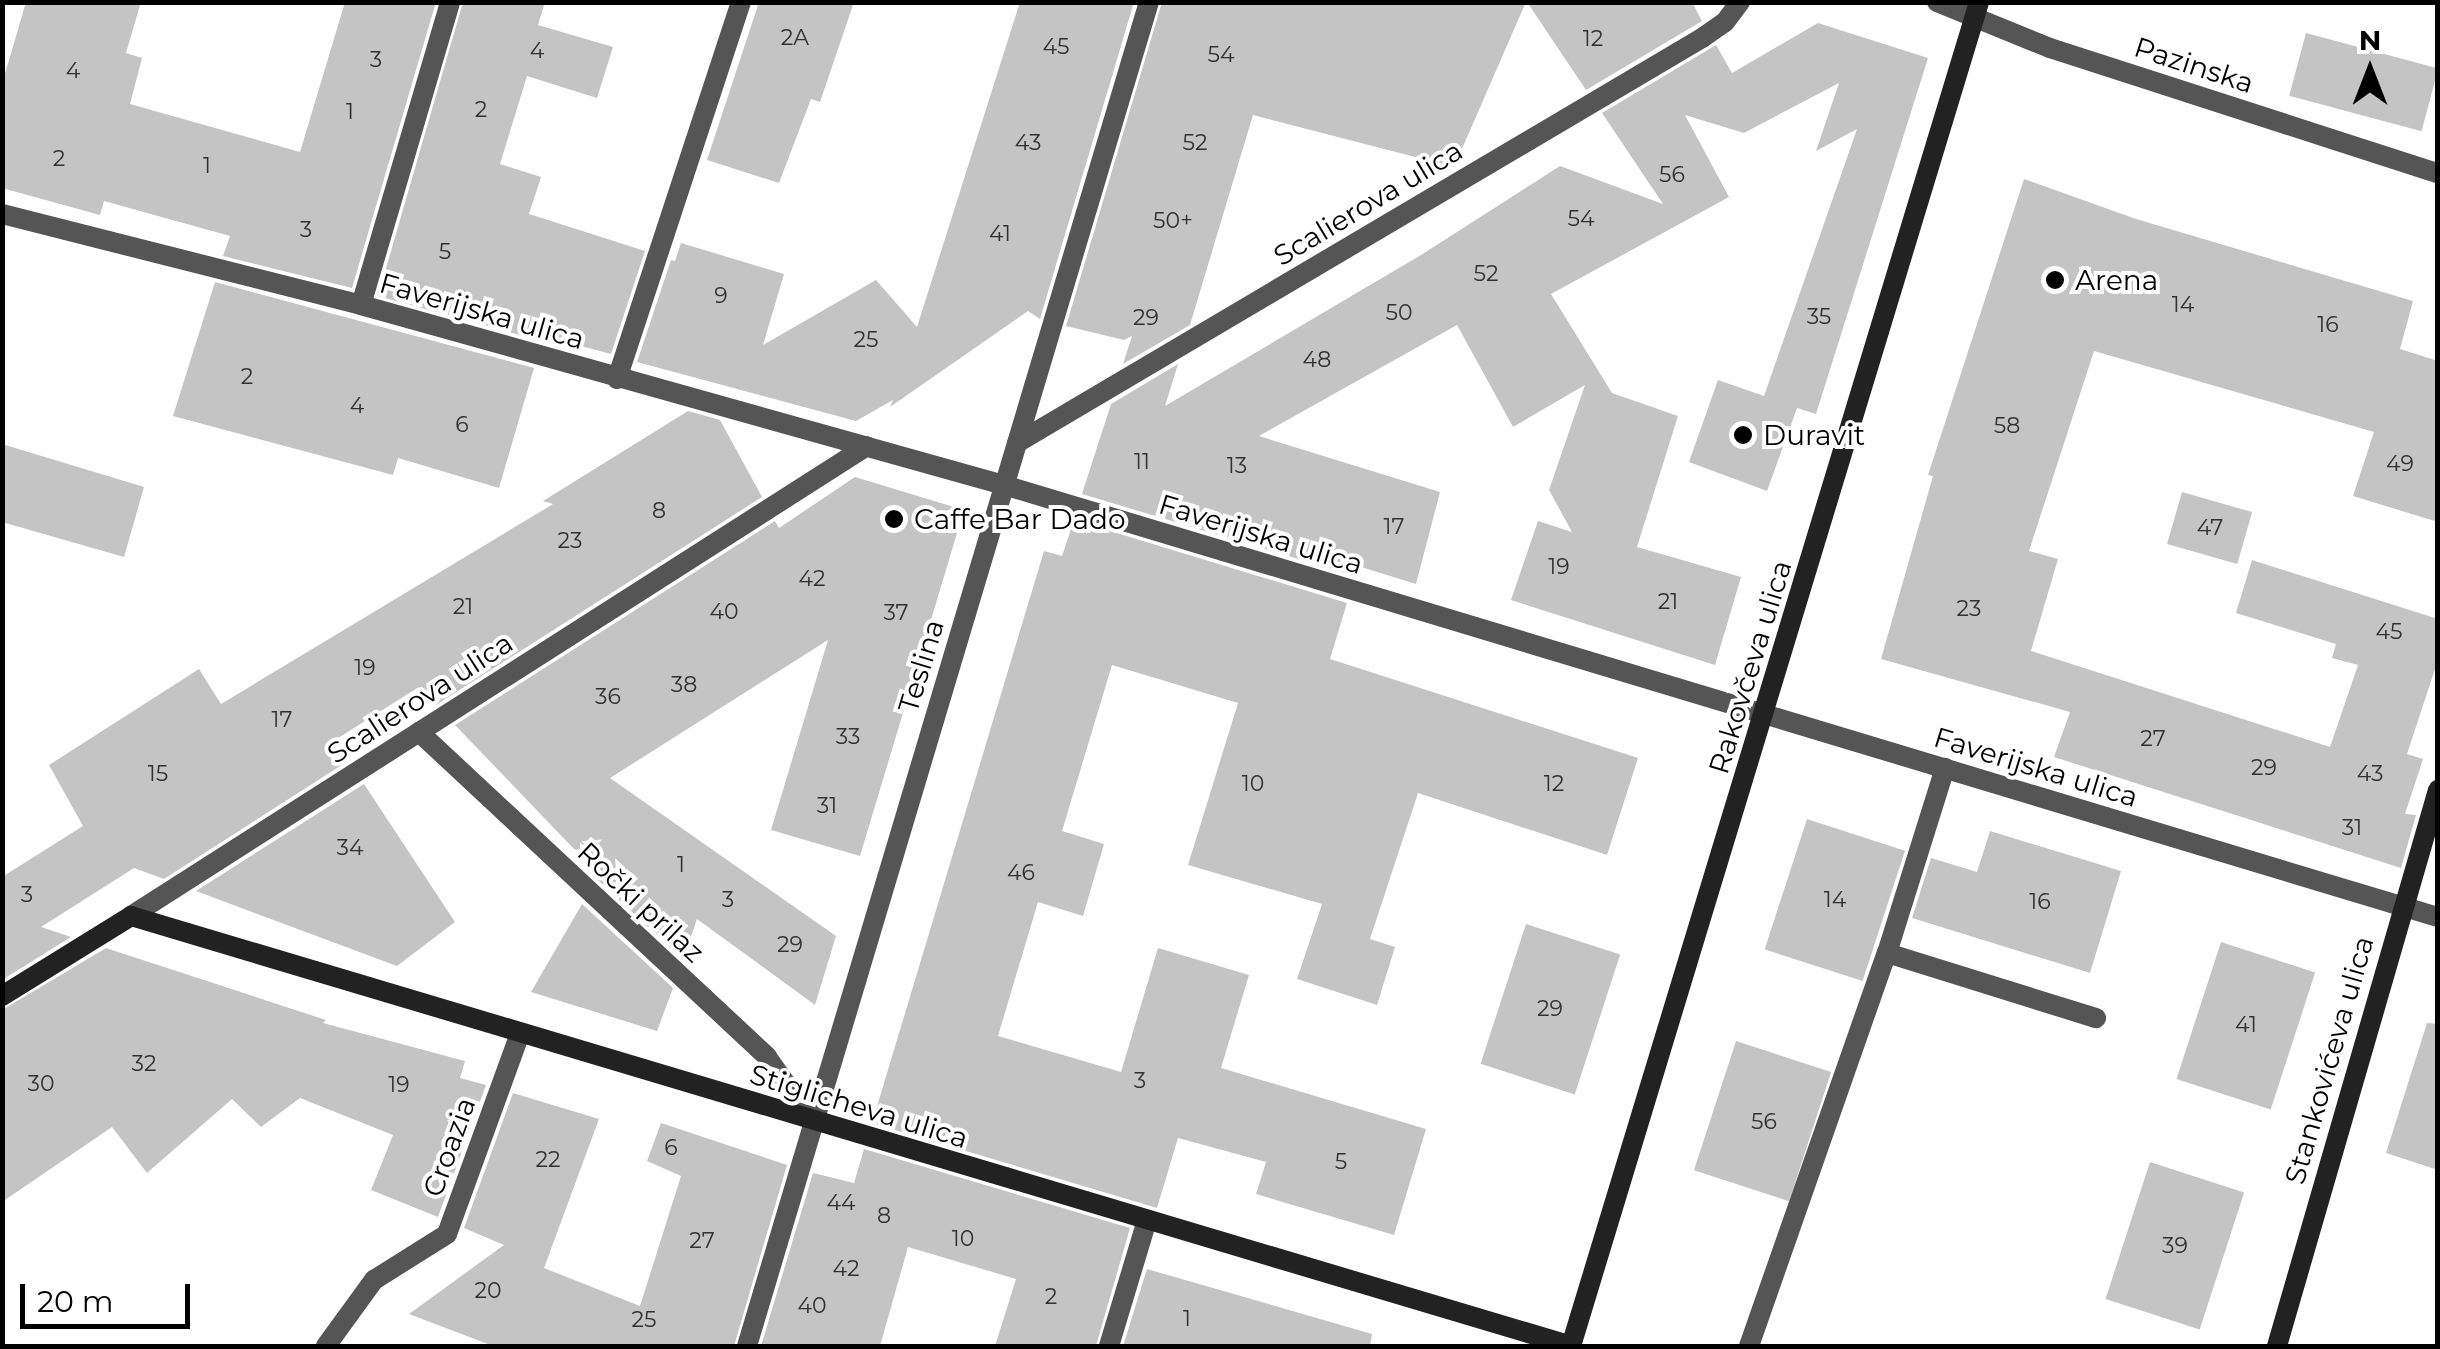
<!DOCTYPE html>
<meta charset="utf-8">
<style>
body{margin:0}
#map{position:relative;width:2440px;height:1349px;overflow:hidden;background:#fff;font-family:Montserrat,sans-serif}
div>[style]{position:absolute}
.building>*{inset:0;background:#c4c4c4;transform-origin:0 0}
.lane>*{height:20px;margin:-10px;padding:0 10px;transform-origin:10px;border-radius:10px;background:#555}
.street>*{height:20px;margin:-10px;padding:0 10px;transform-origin:10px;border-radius:10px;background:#555}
.secondary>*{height:20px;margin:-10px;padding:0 10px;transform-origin:10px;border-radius:10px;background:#222}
.dots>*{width:28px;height:28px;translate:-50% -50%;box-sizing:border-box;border:5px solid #fff;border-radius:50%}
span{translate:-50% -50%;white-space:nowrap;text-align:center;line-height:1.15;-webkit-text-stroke:8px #fff;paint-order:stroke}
.number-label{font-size:22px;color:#313131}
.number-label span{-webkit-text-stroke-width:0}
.street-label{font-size:28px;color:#000}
.poi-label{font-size:28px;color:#000}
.left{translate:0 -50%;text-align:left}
.frame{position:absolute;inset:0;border:5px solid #000;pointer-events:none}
.north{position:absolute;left:2320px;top:20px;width:100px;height:100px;-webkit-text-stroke:8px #fff;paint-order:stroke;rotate:0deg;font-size:28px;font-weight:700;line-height:40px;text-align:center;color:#000}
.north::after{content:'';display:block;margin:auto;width:35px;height:45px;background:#000;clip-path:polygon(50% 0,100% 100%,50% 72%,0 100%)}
.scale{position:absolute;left:20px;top:1284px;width:170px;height:45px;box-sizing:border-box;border:5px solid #000;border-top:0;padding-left:12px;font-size:30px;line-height:35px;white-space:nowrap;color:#000;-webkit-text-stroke:8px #fff;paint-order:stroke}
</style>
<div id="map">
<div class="building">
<div style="clip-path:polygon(26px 2px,141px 2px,126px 53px,142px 58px,130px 104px,300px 152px,345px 2px,436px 2px,352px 288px,223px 256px,230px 236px,104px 201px,100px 215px,2px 188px,2px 84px)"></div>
<div style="clip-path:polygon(463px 2px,545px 2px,538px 25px,613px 47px,597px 98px,527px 76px,500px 164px,541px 177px,529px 214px,645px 251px,611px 354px,544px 336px,542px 341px,378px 296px)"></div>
<div style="clip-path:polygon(759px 2px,854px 2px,820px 102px,811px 99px,779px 183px,707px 160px)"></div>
<div style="clip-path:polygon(1020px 2px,1134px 2px,1040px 319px,1028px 311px,890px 407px,893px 400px,856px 421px,637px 362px,671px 260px,675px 261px,681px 243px,784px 274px,763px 345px,876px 280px,917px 327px)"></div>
<div style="clip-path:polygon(1162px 2px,1526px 2px,1454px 167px,1253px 115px,1190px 325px,1123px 364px,1132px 336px,1124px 340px,1066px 326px)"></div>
<div style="clip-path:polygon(1527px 2px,1692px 2px,1702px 21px,1586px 90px)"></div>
<div style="clip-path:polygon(1818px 23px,1928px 58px,1816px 414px,1797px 408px,1767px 491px,1689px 462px,1718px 380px,1764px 396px,1857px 129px,1816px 151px,1839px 83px,1744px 133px,1685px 115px,1729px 197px,1551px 294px,1612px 393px,1678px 416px,1637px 547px,1741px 577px,1715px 665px,1511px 600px,1538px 521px,1572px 532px,1549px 490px,1585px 385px,1513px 427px,1457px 325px,1259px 436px,1440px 492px,1416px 584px,1358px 566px,1355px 576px,1082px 494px,1111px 404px,1178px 364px,1165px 406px,1421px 255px,1560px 166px,1663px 204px,1602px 113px,1716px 45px,1732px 73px)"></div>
<div style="left:2306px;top:33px;width:137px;height:65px;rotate:15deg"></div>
<div style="clip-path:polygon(2024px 179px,2136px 219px,2413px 301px,2400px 349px,2438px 361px,2438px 522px,2353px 496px,2374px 432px,2094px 351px,2029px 551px,2058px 559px,2031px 651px,2330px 747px,2358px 665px,2332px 658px,2336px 644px,2236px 613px,2252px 560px,2438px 619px,2438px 660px,2407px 754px,2423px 759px,2405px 814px,2416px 815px,2401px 868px,2054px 757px,2070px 712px,1881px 659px,1933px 476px,1928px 475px)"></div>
<div style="clip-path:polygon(215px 282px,534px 368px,499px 488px,398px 458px,393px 475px,173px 416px)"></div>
<div style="clip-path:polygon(688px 411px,720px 420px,762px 497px,436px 705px,419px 687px,335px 740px,348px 761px,164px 879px,134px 868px,41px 927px,71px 937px,2px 980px,2px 877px,83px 826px,49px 765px,199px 669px,221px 704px,553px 504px,543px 501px)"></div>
<div style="clip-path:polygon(2px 444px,144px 487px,124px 557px,2px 522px)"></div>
<div style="clip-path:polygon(855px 477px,964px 510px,860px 856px,771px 830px,828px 640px,610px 778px,836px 936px,815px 1005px,697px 919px,683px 960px,597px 879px,599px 875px,455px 725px,775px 521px,779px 528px)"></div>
<div style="left:2182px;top:492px;width:73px;height:54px;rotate:16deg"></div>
<div style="clip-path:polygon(1074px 520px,1347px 603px,1330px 659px,1638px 758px,1607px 855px,1418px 793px,1370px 939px,1395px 947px,1377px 1005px,1297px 979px,1322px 904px,1188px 865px,1238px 703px,1112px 665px,1062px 831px,1104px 844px,1083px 916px,1038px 902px,998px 1036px,1121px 1072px,1158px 948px,1249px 975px,1221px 1068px,1426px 1129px,1394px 1235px,1256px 1194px,1266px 1162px,1178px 1138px,1157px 1208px,872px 1123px,1044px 551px,1062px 556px)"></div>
<div style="clip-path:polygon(364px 784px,455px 922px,397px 966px,196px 891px)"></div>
<div style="left:1807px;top:819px;width:103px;height:137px;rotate:18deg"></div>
<div style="clip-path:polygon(1990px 831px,2121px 871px,2090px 973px,1912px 918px,1931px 858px,1977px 872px)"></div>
<div style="clip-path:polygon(582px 904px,673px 988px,657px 1031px,531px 992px)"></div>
<div style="left:1526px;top:924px;width:99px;height:147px;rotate:18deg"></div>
<div style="left:2221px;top:942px;width:99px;height:144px;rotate:18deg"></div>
<div style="clip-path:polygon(106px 948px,326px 1020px,323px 1023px,465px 1061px,460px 1078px,486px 1085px,438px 1217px,371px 1190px,393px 1135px,300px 1098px,261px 1127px,232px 1099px,147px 1173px,112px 1127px,2px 1202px,2px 1010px)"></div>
<div style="clip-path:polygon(2427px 1023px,2438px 1024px,2438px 1170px,2386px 1153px)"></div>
<div style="left:1736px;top:1041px;width:100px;height:136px;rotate:18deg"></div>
<div style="clip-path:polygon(513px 1093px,599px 1119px,544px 1268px,640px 1306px,681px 1176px,647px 1161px,661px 1123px,787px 1165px,734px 1346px,493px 1346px,409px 1314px,504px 1245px,464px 1228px)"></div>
<div style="clip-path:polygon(864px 1149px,1130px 1228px,1096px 1346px,995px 1346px,1016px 1279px,908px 1247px,880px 1346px,761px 1346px,813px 1173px,854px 1183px)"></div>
<div style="left:2150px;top:1162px;width:99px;height:144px;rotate:18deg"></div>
<div style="clip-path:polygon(1147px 1269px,1372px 1334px,1370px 1346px,1123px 1346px)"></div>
</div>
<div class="lane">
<div style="left:1887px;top:953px;width:219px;rotate:17.3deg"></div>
<div style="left:1749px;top:1346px;width:417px;rotate:-70.7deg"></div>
<div style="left:1887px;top:953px;width:194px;rotate:-72.6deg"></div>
</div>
<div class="street">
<div style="left:1937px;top:2px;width:122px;rotate:22.2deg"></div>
<div style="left:2050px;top:48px;width:408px;rotate:17.9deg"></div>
<div style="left:2px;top:214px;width:370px;rotate:14.2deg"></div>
<div style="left:361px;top:305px;width:668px;rotate:15.64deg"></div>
<div style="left:1004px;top:485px;width:1498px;rotate:16.77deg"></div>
<div style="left:361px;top:305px;width:316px;rotate:-73.6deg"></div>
<div style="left:617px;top:379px;width:397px;rotate:-71.8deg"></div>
<div style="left:1017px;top:443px;width:796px;rotate:-30.59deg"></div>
<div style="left:1702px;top:38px;width:28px;rotate:-35deg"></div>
<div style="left:1725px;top:22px;width:25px;rotate:-53deg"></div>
<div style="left:419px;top:732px;width:476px;rotate:43deg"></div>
<div style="left:767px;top:1057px;width:80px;rotate:54.7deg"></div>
<div style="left:131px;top:916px;width:873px;rotate:-32.56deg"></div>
<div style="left:326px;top:1346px;width:82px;rotate:-54deg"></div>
<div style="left:374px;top:1280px;width:86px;rotate:-32.2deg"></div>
<div style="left:447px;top:1234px;width:214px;rotate:-70deg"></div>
<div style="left:747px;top:1346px;width:1403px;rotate:-73.35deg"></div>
<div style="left:1109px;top:1346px;width:132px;rotate:-73.2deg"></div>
</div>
<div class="secondary">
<div style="left:2px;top:996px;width:152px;rotate:-31.8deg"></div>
<div style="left:131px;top:916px;width:1504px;rotate:16.62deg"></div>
<div style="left:1571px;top:1346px;width:1405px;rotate:-73.11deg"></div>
<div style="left:2277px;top:1346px;width:579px;rotate:-73.85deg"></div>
</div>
<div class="dots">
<div style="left:2055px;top:280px;background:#000"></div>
<div style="left:1743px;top:435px;background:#000"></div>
<div style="left:894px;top:519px;background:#000"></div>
</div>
<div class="number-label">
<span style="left:795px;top:38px">2A</span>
<span style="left:1593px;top:39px">12</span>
<span style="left:1056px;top:47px">45</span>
<span style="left:537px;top:51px">4</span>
<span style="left:1221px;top:55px">54</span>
<span style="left:376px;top:60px">3</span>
<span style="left:73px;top:71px">4</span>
<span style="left:481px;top:110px">2</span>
<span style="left:350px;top:112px">1</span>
<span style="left:1028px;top:143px">43</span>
<span style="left:1195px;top:143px">52</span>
<span style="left:59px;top:159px">2</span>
<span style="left:207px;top:166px">1</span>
<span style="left:1672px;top:175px">56</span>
<span style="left:1581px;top:219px">54</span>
<span style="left:1173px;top:221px">50+</span>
<span style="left:306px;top:230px">3</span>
<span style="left:1000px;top:234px">41</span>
<span style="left:445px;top:252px">5</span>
<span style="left:1486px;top:274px">52</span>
<span style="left:721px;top:296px">9</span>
<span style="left:2183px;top:305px">14</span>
<span style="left:1399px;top:313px">50</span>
<span style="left:1819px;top:317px">35</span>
<span style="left:1146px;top:318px">29</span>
<span style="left:2328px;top:325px">16</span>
<span style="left:866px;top:340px">25</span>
<span style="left:1317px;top:360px">48</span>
<span style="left:247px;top:377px">2</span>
<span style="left:357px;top:406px">4</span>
<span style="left:462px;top:425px">6</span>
<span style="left:2007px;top:426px">58</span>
<span style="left:1142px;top:462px">11</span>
<span style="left:2400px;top:464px">49</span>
<span style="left:1237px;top:466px">13</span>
<span style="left:659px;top:511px">8</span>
<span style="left:1394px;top:527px">17</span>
<span style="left:2210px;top:528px">47</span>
<span style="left:570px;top:541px">23</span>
<span style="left:1559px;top:567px">19</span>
<span style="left:812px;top:579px">42</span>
<span style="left:1668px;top:602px">21</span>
<span style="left:463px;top:607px">21</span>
<span style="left:1969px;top:609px">23</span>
<span style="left:724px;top:612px">40</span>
<span style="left:896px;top:613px">37</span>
<span style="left:2389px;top:632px">45</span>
<span style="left:365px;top:668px">19</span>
<span style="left:684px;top:685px">38</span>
<span style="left:608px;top:697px">36</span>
<span style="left:282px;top:720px">17</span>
<span style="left:848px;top:737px">33</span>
<span style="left:2153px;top:739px">27</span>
<span style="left:2264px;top:768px">29</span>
<span style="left:158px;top:774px">15</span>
<span style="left:2370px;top:774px">43</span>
<span style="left:1253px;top:784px">10</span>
<span style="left:1554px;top:784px">12</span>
<span style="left:827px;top:806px">31</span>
<span style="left:2352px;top:828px">31</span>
<span style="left:350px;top:848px">34</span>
<span style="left:681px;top:865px">1</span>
<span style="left:1021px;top:873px">46</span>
<span style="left:27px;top:895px">3</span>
<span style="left:728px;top:900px">3</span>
<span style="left:1835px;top:900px">14</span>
<span style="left:2040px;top:902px">16</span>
<span style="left:790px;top:945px">29</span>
<span style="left:1550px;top:1009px">29</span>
<span style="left:2246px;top:1025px">41</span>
<span style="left:144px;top:1064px">32</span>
<span style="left:1140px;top:1081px">3</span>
<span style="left:41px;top:1084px">30</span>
<span style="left:399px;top:1085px">19</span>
<span style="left:1764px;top:1122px">56</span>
<span style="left:671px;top:1148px">6</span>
<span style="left:548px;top:1160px">22</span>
<span style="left:1341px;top:1162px">5</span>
<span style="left:841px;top:1203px">44</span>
<span style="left:884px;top:1216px">8</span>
<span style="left:963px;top:1239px">10</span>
<span style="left:702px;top:1241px">27</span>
<span style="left:2175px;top:1246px">39</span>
<span style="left:846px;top:1269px">42</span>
<span style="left:488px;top:1291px">20</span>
<span style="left:1051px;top:1297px">2</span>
<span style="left:812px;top:1306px">40</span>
<span style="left:1187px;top:1319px">1</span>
<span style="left:644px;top:1320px">25</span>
</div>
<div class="street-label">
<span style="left:2194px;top:65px;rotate:18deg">Pazinska</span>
<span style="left:1368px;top:203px;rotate:-31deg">Scalierova ulica</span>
<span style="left:482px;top:311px;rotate:16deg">Faverijska ulica</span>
<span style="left:1261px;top:534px;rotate:17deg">Faverijska ulica</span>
<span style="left:921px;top:666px;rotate:-73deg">Teslina</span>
<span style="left:1750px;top:667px;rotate:-73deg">Rakovčeva ulica</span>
<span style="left:420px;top:698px;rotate:-33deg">Scalierova ulica</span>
<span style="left:2036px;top:767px;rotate:17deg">Faverijska ulica</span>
<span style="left:641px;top:902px;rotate:43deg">Ročki prilaz</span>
<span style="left:2329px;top:1060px;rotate:-74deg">Stankovićeva ulica</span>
<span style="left:859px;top:1106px;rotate:17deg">Stiglicheva ulica</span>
<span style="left:449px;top:1147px;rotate:-70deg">Croazia</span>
</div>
<div class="poi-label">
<span class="left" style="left:2075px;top:280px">Arena</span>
<span class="left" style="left:1763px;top:435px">Duravit</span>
<span class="left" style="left:914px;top:519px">Caffe Bar Dado</span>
</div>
<div class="frame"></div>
<div class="north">N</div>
<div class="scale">20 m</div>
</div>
